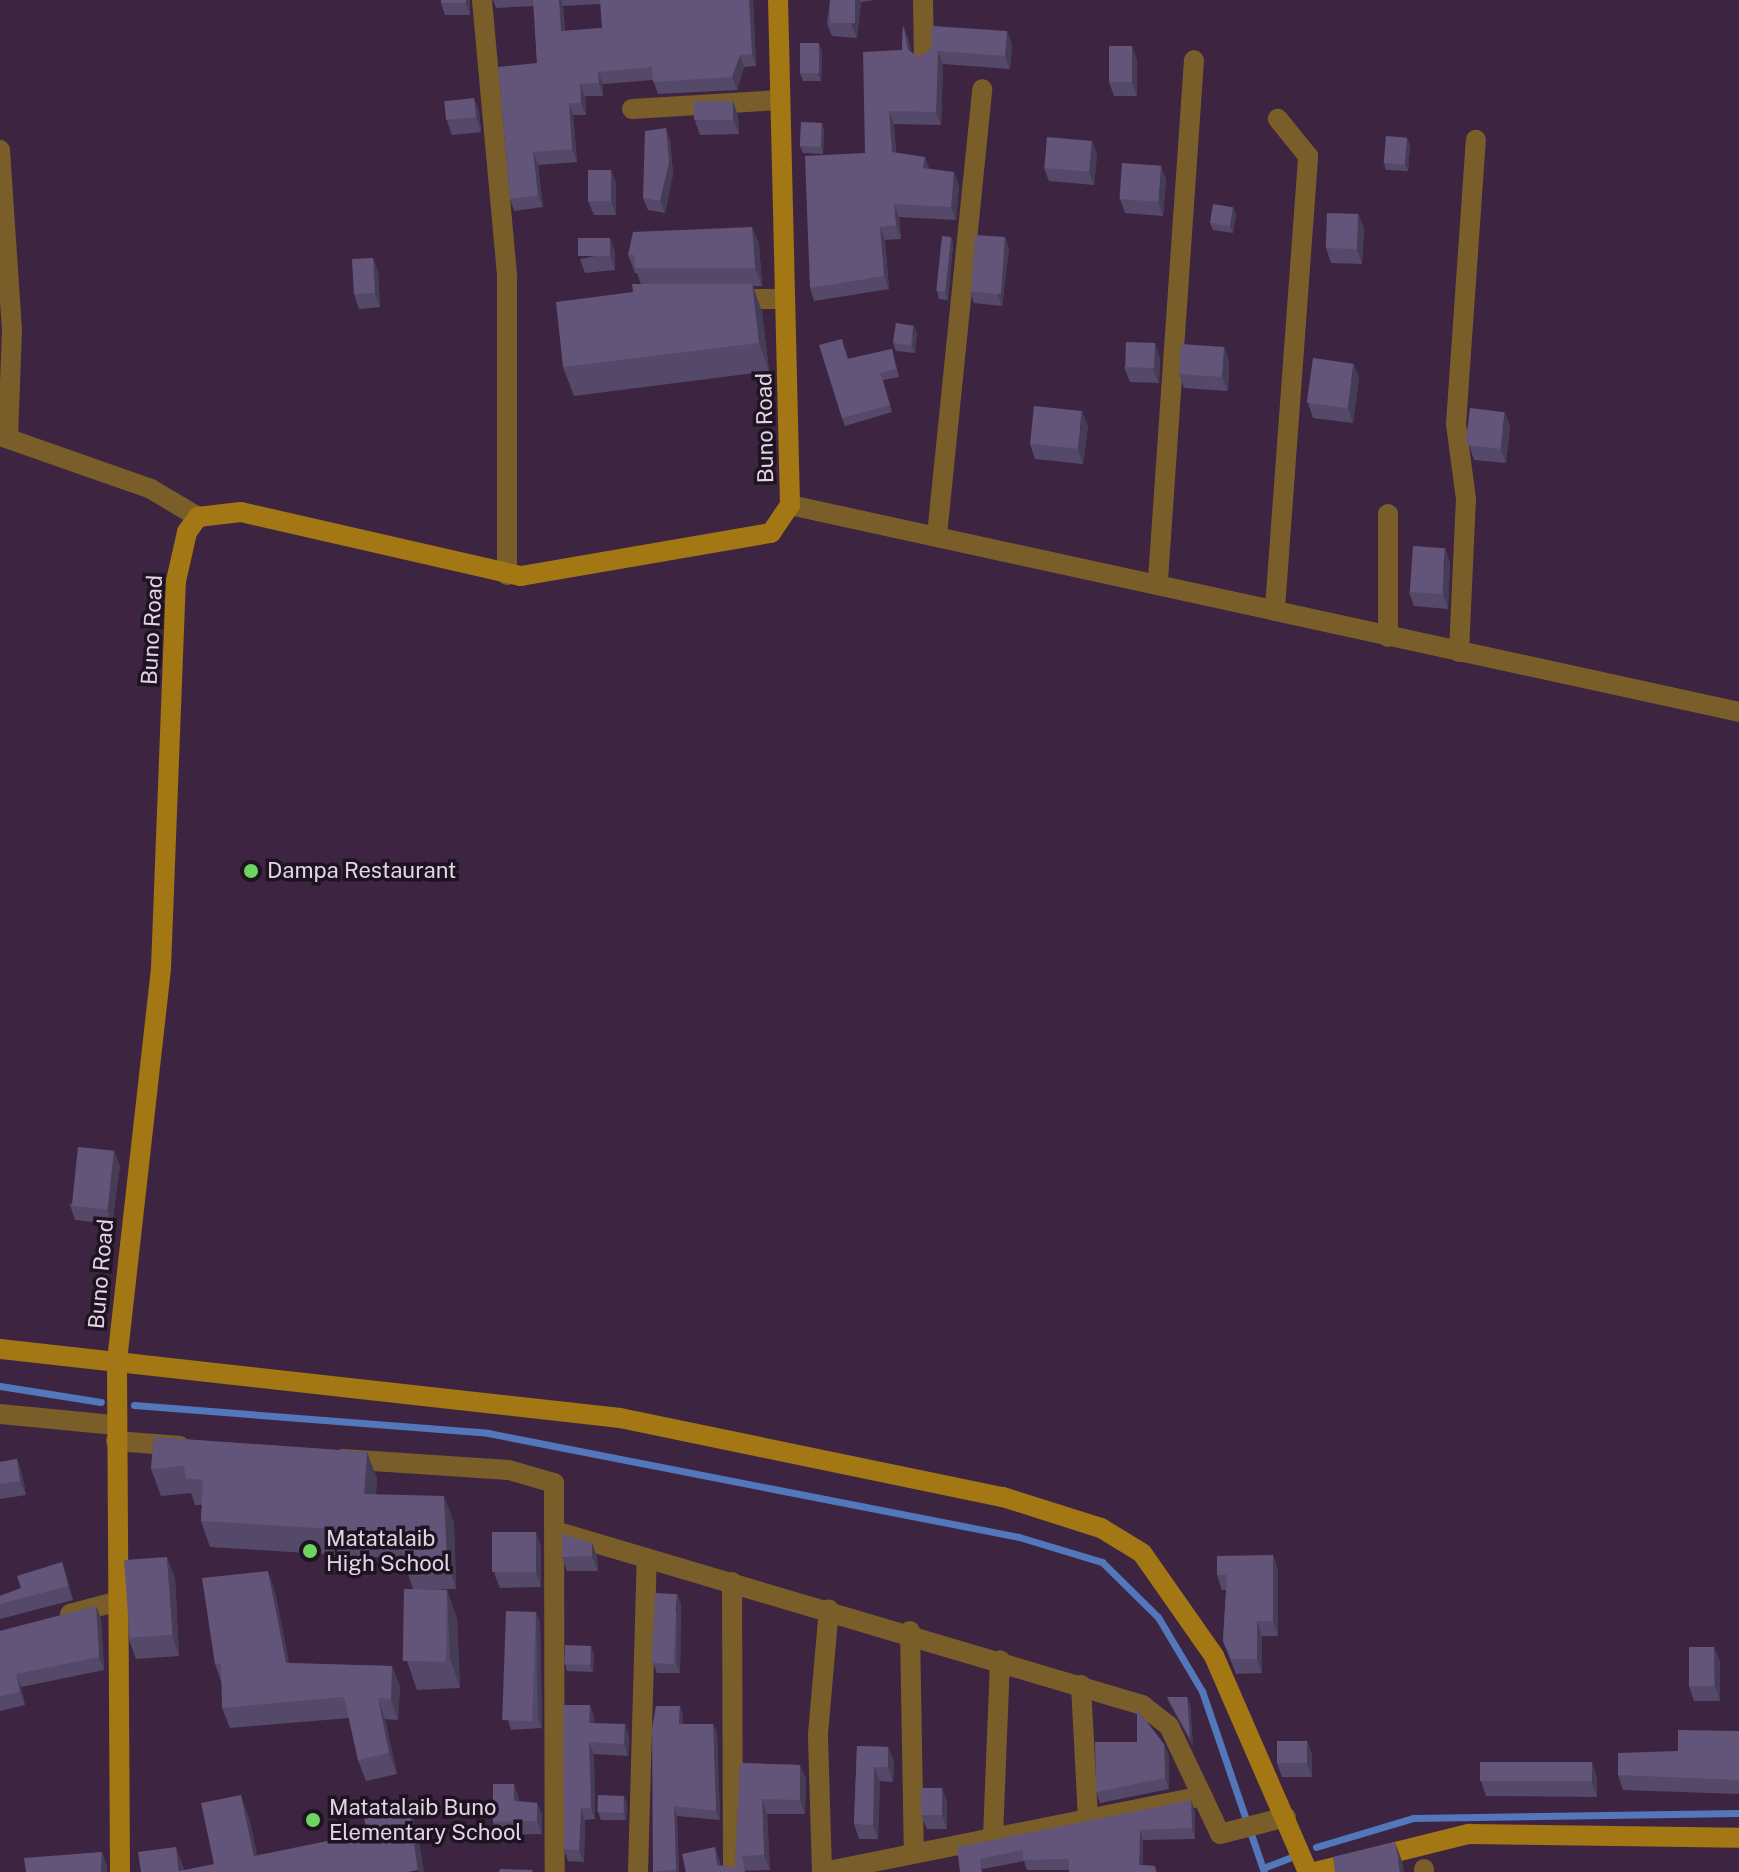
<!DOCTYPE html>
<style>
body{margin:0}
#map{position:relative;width:1739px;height:1872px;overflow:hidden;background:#3d2541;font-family:"Public Sans",sans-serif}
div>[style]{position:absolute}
.stream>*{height:7px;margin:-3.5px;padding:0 3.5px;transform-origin:3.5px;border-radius:3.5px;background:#5277bb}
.street>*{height:20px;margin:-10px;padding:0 10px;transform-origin:10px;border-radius:10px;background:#7a5e2a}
.secondary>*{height:20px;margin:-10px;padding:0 10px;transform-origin:10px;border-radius:10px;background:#a37714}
.wall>*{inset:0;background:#544968}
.shaded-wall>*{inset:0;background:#453c55}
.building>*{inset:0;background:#625579;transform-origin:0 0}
.dots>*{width:22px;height:22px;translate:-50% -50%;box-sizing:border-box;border:4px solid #1e1320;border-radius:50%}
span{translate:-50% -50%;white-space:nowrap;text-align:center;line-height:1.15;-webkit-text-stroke:7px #1e1320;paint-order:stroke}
.street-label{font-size:22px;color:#e4d4e6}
.poi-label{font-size:22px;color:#e4d4e6}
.left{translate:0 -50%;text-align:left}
</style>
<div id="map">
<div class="stream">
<div style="left:0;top:1386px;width:102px;rotate:9deg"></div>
<div style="left:134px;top:1405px;width:355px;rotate:4.5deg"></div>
<div style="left:488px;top:1433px;width:541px;rotate:11.08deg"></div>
<div style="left:1019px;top:1537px;width:87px;rotate:16.8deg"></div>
<div style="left:1102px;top:1562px;width:78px;rotate:44.5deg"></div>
<div style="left:1158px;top:1617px;width:86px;rotate:59.3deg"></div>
<div style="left:1202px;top:1691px;width:191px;rotate:71.1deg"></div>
<div style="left:1316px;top:1847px;width:101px;rotate:-16.6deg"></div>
<div style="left:1413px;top:1818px;width:326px;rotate:-0.9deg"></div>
<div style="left:1263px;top:1868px;width:30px;rotate:-21deg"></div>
</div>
<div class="street">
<div style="left:482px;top:0;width:278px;rotate:84.8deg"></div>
<div style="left:507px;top:277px;width:298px;rotate:90deg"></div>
<div style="left:923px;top:0;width:57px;rotate:89deg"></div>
<div style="left:632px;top:109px;width:148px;rotate:-3.5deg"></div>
<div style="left:0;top:150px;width:179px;rotate:86.2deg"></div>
<div style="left:12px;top:329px;width:109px;rotate:92.1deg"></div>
<div style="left:730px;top:299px;width:55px"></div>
<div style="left:0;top:436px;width:160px;rotate:19.3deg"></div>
<div style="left:151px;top:489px;width:55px;rotate:30.8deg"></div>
<div style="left:790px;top:505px;width:971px;rotate:12.3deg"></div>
<div style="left:937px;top:535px;width:448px;rotate:-84.2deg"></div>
<div style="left:1158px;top:580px;width:521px;rotate:-86.04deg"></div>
<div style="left:1275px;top:608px;width:453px;rotate:-85.8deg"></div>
<div style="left:1308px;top:156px;width:48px;rotate:-129deg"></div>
<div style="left:1388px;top:637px;width:123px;rotate:-90deg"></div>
<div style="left:1459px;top:652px;width:153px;rotate:-87.4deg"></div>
<div style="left:1466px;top:499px;width:76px;rotate:-97.6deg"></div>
<div style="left:1456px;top:424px;width:285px;rotate:-86deg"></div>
<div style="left:0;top:1414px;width:116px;rotate:5.5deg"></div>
<div style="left:116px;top:1441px;width:64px;rotate:4.5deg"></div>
<div style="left:343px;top:1459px;width:166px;rotate:3.8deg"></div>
<div style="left:509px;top:1470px;width:47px;rotate:16.1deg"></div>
<div style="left:554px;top:1483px;width:389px;rotate:89.9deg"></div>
<div style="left:555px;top:1531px;width:612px;rotate:16.51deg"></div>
<div style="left:1142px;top:1705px;width:34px;rotate:38deg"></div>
<div style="left:1169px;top:1726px;width:119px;rotate:64.7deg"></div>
<div style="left:1220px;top:1834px;width:68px;rotate:-14.4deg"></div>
<div style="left:732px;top:1582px;width:290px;rotate:89.8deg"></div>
<div style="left:70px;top:1614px;width:51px;rotate:-14.9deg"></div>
<div style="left:910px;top:1631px;width:222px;rotate:89deg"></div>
<div style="left:1081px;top:1685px;width:134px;rotate:87deg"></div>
<div style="left:993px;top:1836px;width:176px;rotate:-87.7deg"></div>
<div style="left:1424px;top:1869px;width:3px;rotate:90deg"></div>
<div style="left:638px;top:1872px;width:314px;rotate:-88.4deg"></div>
<div style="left:822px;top:1872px;width:138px;rotate:-91.7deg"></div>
<div style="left:818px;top:1734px;width:125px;rotate:-85deg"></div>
<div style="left:823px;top:1872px;width:387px;rotate:-11.3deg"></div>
</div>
<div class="secondary">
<div style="left:0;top:1349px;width:624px;rotate:6.35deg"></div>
<div style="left:620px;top:1418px;width:391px;rotate:11.7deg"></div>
<div style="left:1003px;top:1497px;width:103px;rotate:17.6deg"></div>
<div style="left:1101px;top:1528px;width:48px;rotate:31.4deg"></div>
<div style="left:1142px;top:1553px;width:126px;rotate:55deg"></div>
<div style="left:1214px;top:1656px;width:236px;rotate:66.5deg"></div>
<div style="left:120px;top:1872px;width:511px;rotate:-90.34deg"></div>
<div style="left:117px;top:1361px;width:395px;rotate:-83.6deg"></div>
<div style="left:161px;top:968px;width:387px;rotate:-87.8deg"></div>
<div style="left:176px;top:581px;width:50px;rotate:-77.3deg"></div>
<div style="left:187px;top:532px;width:19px;rotate:-54deg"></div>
<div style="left:198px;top:517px;width:43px;rotate:-6.6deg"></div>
<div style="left:241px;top:512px;width:287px;rotate:12.9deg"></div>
<div style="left:521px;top:576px;width:254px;rotate:-9.8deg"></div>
<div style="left:771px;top:533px;width:34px;rotate:-56deg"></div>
<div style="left:790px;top:505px;width:505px;rotate:-91.36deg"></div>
<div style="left:1315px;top:1872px;width:159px;rotate:-13.9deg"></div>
<div style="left:1469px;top:1834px;width:270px;rotate:0.8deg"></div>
</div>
<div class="wall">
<div style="clip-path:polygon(470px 0,470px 15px,445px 15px,441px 3px)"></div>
<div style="clip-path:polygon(evenodd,493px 0,753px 0,756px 66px,744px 67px,737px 90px,658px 94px,653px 80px,603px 84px,603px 96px,585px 96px,586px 115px,573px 115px,577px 162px,538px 165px,543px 207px,514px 211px,510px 199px,537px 63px,534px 6px,496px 8px,493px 0,601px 4px,602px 28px,565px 31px,563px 6px,601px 4px)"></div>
<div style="clip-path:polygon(830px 0,874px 0,861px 2px,857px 38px,832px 36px,827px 23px)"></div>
<div style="clip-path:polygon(903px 25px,908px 38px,911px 52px,919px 57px,1007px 31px,1012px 45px,1010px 69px,943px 64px,941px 125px,894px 124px,896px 153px,959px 185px,956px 220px,899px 217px,901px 239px,885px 240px,889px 289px,814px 301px,810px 288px,865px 153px,902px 50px)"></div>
<div style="clip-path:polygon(1132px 46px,1137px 60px,1137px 96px,1114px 96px,1109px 82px)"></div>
<div style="clip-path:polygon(822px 51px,821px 81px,803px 81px,800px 73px)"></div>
<div style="clip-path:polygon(474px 98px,479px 112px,481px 132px,452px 135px,447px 121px)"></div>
<div style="clip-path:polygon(733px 101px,738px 116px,739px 134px,700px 135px,695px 121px)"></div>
<div style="clip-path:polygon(824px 130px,823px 154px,803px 153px,800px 146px)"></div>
<div style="clip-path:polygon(1407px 138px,1410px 145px,1408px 171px,1386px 170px,1384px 163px)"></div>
<div style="clip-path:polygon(670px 140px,673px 174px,665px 213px,648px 210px,643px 198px)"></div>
<div style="clip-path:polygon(1097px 154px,1094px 185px,1049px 181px,1044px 168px)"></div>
<div style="clip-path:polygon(1161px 166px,1166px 180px,1163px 216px,1125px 213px,1120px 199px)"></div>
<div style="clip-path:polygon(611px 170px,616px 184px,616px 215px,594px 215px,588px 201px)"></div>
<div style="clip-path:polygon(1233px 207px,1236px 215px,1233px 233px,1213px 230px,1210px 223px)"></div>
<div style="clip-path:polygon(1358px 214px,1364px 228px,1362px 264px,1331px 263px,1326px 248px)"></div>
<div style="clip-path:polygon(752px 227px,759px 244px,762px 286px,753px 286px,762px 312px,769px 371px,574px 396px,563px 367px,641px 284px,637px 273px,635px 273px,628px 255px)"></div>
<div style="clip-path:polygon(951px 237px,953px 244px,948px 300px,939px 299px,937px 291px)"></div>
<div style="clip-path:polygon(1009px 248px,1002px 306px,974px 303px,970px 292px)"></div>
<div style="clip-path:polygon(615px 252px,615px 270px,585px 273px,580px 259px)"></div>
<div style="clip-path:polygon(373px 258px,378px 272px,380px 307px,359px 309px,354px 294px)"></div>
<div style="clip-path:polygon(917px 333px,915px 353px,896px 351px,893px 343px)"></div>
<div style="clip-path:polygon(845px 347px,848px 359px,892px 349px,899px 377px,883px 380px,892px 412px,845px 426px,842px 418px)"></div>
<div style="clip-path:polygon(1224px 347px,1229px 361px,1228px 391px,1184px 388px,1179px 374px)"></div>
<div style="clip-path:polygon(1160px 358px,1159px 383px,1130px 382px,1124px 367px)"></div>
<div style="clip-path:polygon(1359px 378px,1353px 423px,1313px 418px,1308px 403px)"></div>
<div style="clip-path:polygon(1088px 426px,1083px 464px,1035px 459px,1030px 444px)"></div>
<div style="clip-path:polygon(1510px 426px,1506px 463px,1474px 460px,1469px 445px)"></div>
<div style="clip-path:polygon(1450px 563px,1448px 609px,1414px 606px,1409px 592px)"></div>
<div style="clip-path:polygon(114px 1151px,120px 1166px,112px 1224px,75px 1220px,70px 1205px)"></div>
<div style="clip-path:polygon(154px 1437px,367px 1452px,377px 1479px,376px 1494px,454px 1522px,456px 1589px,418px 1589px,447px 1590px,457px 1619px,460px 1688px,417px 1690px,407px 1661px,413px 1589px,404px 1563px,403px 1559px,210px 1547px,201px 1521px,202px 1505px,195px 1505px,191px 1493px,161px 1496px,151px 1469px)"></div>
<div style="clip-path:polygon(17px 1459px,22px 1474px,26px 1495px,0 1499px,0 1462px)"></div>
<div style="clip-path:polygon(592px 1543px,597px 1557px,598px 1571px,567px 1571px,562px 1557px)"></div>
<div style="clip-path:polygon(541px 1546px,541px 1587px,500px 1588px,494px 1573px)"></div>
<div style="clip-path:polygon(1273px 1555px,1278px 1570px,1278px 1636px,1262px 1636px,1262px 1673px,1236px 1674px,1223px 1641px,1226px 1590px,1222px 1590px,1217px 1575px)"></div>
<div style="clip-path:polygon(62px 1562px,73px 1600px,0 1619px,0 1596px,21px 1588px)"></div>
<div style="clip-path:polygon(175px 1578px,179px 1656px,136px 1659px,128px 1637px)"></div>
<div style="clip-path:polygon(275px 1592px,289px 1663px,392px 1666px,400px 1687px,398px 1720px,385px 1719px,397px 1774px,366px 1781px,358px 1760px,349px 1718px,230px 1728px,222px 1708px,222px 1684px,215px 1664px)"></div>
<div style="clip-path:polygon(681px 1603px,680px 1673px,657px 1673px,653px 1663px)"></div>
<div style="clip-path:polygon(96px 1606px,101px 1619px,104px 1670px,21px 1687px,25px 1705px,0 1711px,0 1631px)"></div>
<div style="clip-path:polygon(536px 1612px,540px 1622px,542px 1728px,511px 1730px,508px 1720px)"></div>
<div style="clip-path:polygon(1714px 1647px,1720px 1662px,1720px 1701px,1694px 1701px,1689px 1686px)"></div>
<div style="clip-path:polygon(594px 1654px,593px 1672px,567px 1671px,565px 1664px)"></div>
<div style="clip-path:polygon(1167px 1697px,1187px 1697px,1190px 1704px,1193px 1746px,1170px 1704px)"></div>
<div style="clip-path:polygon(590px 1705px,594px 1717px,594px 1723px,629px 1736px,628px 1756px,594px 1754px,595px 1819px,585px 1820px,584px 1862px,568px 1861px,564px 1849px)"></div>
<div style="clip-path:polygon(683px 1715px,683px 1724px,713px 1724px,717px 1733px,720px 1820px,677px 1816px,679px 1872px,653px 1872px)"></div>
<div style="clip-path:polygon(1739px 1731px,1739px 1794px,1623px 1790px,1618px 1775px,1678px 1751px)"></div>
<div style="clip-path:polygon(1307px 1741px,1312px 1755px,1312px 1777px,1282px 1777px,1277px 1763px)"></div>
<div style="clip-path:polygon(1137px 1742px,1164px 1744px,1169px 1756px,1169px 1789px,1100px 1803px,1096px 1792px)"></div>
<div style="clip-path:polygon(857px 1746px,888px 1747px,894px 1761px,893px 1782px,880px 1781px,878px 1839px,859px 1839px,854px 1824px)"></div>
<div style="clip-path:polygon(740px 1763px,800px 1765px,806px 1779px,805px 1814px,767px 1814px,770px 1870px,686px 1872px,715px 1847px,720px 1865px,735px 1868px)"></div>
<div style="clip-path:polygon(1597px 1777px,1597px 1797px,1486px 1796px,1481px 1781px)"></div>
<div style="clip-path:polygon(942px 1788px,947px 1802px,947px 1829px,927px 1829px,921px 1815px)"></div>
<div style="clip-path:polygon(519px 1797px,519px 1801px,537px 1803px,542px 1816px,542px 1834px,497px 1835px,493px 1822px)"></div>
<div style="clip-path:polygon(627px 1803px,626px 1820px,601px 1820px,598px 1812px)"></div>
<div style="clip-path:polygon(1195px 1811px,1195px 1839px,1143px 1840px,1143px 1865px,1155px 1866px,1157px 1872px,1069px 1872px,1069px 1870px,1027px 1870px,1024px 1861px,983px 1869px,957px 1847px)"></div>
</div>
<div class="shaded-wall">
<div style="clip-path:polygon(466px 0,470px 0,470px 15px,466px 3px)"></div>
<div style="clip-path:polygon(559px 0,561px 0,563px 6px,565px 43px,561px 31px)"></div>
<div style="clip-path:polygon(749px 0,753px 0,756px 66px,752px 54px)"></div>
<div style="clip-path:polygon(855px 0,860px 0,861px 2px,857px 38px,852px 26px)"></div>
<div style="clip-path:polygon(903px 25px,908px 38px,913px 63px,908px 50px)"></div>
<div style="clip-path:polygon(1007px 31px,1012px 45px,1010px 69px,1005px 56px)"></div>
<div style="clip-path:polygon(819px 43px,822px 51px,821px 81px,818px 74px)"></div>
<div style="clip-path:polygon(1132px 46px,1137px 60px,1137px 96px,1131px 81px)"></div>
<div style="clip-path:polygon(938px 51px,943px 64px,941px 125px,936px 112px)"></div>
<div style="clip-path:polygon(740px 55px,744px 67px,737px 90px,732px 77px)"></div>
<div style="clip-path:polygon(598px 72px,603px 84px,603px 96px,599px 83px)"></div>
<div style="clip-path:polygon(580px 84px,585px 96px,586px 115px,581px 103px)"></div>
<div style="clip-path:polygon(474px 98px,479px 112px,481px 132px,476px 117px)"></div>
<div style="clip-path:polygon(733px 101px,738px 116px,739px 134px,733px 120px)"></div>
<div style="clip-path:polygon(569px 103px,573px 115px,577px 162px,572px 149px)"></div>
<div style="clip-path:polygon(889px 111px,894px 124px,897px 165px,892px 152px)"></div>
<div style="clip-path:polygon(822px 123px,824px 130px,823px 154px,821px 147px)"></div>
<div style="clip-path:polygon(666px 128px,670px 140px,673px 174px,665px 213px,660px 201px)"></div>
<div style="clip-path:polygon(1407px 138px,1410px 145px,1408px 171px,1405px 164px)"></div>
<div style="clip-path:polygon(1092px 141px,1097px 154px,1094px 185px,1089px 172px)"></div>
<div style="clip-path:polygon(533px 152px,538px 165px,543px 207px,538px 195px)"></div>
<div style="clip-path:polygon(925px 157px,930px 170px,923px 168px)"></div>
<div style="clip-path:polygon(1161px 166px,1166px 180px,1163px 216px,1158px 201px)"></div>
<div style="clip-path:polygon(611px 170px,616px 184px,616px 215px,611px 201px)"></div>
<div style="clip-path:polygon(954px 172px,959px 185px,956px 220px,951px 207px)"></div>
<div style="clip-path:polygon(894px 204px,899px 217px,901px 239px,896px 225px)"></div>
<div style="clip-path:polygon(1233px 207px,1236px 215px,1233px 233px,1230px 226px)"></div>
<div style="clip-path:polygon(1358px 214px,1364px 228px,1362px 264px,1357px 249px)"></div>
<div style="clip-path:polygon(752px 227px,759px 244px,762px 286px,755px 268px)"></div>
<div style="clip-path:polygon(880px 227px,885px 240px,889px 289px,884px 276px)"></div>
<div style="clip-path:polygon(951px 237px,953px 244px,948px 300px,945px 292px)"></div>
<div style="clip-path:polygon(1005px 237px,1009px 248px,1002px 306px,998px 295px)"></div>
<div style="clip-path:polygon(610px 238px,615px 252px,615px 270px,610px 256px)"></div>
<div style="clip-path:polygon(373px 258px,378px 272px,380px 307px,375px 293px)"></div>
<div style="clip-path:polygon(752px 284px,762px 312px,769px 371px,759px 343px)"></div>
<div style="clip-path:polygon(914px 326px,917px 333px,915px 353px,912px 346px)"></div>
<div style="clip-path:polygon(1155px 343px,1160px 358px,1159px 383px,1153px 369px)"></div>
<div style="clip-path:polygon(1224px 347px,1229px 361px,1228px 391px,1222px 376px)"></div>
<div style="clip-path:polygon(1354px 364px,1359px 378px,1353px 423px,1348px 408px)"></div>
<div style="clip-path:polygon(1082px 411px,1088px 426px,1083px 464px,1078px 450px)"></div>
<div style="clip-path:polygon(1505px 412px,1510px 426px,1506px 463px,1501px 449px)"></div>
<div style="clip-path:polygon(1445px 548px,1450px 563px,1448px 609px,1443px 594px)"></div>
<div style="clip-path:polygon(114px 1151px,120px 1166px,112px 1224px,107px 1210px)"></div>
<div style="clip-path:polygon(367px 1452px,377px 1479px,374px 1520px,364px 1494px)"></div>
<div style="clip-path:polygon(17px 1459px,22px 1474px,26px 1495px,20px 1481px)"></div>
<div style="clip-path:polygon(444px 1496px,454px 1522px,456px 1589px,447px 1562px)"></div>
<div style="clip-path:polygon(536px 1532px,541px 1546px,541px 1587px,536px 1572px)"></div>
<div style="clip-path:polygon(592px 1543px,597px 1557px,598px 1571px,592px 1556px)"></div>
<div style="clip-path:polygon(1273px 1555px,1278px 1570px,1278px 1636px,1273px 1621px)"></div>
<div style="clip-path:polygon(167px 1557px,175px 1578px,179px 1656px,172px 1635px)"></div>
<div style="clip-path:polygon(62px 1562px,67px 1576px,73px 1600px,68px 1586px)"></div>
<div style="clip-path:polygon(268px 1571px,275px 1592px,293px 1684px,286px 1663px)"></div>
<div style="clip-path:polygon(447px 1590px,457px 1619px,460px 1688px,450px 1659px)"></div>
<div style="clip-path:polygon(677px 1594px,681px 1603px,680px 1673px,676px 1663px)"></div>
<div style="clip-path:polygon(96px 1606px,101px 1619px,104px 1670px,99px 1657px)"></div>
<div style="clip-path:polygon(536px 1612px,540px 1622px,542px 1728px,538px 1718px)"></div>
<div style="clip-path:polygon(1257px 1621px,1262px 1636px,1262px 1673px,1257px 1659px)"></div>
<div style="clip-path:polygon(591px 1646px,594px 1654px,593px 1672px,590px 1665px)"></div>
<div style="clip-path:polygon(1714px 1647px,1720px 1662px,1720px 1701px,1715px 1686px)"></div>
<div style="clip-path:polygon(392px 1666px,400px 1687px,398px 1720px,391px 1699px)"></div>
<div style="clip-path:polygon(16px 1674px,21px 1687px,25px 1705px,20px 1692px)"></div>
<div style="clip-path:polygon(1187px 1697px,1190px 1704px,1193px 1746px,1190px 1738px)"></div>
<div style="clip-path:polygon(378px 1698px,385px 1719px,397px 1774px,389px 1753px)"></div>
<div style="clip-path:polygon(590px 1705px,594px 1717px,594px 1734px,589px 1723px)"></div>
<div style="clip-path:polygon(680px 1706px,683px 1715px,683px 1733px,679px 1724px)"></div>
<div style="clip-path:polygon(625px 1724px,629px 1736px,628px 1756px,624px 1744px)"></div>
<div style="clip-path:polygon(713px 1724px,717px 1733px,720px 1820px,716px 1811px)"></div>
<div style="clip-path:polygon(1307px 1741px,1312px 1755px,1312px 1777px,1307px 1763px)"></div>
<div style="clip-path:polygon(589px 1742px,594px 1754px,595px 1819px,591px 1808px)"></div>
<div style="clip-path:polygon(1164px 1744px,1169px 1756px,1169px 1789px,1165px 1778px)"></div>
<div style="clip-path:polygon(888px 1747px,894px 1761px,893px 1782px,888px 1767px)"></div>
<div style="clip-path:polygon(1592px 1762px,1597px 1777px,1597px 1797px,1592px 1783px)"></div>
<div style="clip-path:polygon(800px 1765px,806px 1779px,805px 1814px,800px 1800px)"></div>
<div style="clip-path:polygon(874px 1767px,880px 1781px,878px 1839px,873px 1825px)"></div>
<div style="clip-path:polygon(514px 1784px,519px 1797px,518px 1813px,514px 1801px)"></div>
<div style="clip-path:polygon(942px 1788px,947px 1802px,947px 1829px,942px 1815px)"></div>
<div style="clip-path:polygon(241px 1795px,250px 1821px,261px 1872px,254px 1856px)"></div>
<div style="clip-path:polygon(624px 1796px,627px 1803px,626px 1820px,624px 1813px)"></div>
<div style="clip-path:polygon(762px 1799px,767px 1814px,770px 1870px,764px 1855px)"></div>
<div style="clip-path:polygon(1191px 1800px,1195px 1811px,1195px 1839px,1192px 1828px)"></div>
<div style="clip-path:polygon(537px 1803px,542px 1816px,542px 1834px,537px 1821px)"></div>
<div style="clip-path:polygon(674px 1806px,677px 1816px,679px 1872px,677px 1872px,676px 1869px)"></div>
<div style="clip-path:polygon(409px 1807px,418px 1834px,424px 1872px,419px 1872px,418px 1870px)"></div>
<div style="clip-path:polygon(581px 1808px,585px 1820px,584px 1862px,579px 1850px)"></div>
<div style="clip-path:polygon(1140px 1830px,1143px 1840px,1143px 1872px,1139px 1865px)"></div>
<div style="clip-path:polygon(1395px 1842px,1403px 1864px,1404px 1872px,1400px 1872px)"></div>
<div style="clip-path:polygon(176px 1847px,185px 1872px,180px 1872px)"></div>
<div style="clip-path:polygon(715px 1847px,720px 1861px,721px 1872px,717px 1865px)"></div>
<div style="clip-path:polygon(102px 1852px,107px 1865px,107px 1872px,101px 1872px)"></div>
</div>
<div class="building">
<div style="left:441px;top:0;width:25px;height:3px"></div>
<div style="clip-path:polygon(533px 0,559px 0,561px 31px,602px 28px,600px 0,749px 0,752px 54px,740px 55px,732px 77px,653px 82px,652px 67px,598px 72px,599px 83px,580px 84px,581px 103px,569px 103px,572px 149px,533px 152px,538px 195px,510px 199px,498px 67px,537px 63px)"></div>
<div style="left:830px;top:0;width:25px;height:23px"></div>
<div style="clip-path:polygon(903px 25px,908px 50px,919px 57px,931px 49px,932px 26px,1007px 31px,1005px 56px,938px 51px,936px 112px,889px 111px,892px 152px,925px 157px,923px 168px,954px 172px,951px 207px,894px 204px,896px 225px,880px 227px,884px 276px,810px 288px,805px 156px,865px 153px,863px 52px,902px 50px)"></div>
<div style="left:800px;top:43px;width:19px;height:30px"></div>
<div style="left:1109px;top:46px;width:23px;height:36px"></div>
<div style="left:474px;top:98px;width:19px;height:30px;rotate:84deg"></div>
<div style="left:733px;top:101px;width:19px;height:39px;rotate:90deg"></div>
<div style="left:801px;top:122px;width:21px;height:24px;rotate:3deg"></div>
<div style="clip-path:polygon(666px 128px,669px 162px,660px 201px,643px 198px,645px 131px)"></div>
<div style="left:1386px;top:136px;width:21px;height:27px;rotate:5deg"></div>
<div style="left:1047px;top:137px;width:45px;height:31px;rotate:5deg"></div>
<div style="left:1122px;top:163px;width:39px;height:36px;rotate:4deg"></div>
<div style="left:588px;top:170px;width:23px;height:31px"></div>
<div style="left:1213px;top:204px;width:20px;height:19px;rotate:9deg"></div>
<div style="left:1327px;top:213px;width:31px;height:35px;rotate:2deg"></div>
<div style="clip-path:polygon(752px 227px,755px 268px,635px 268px,634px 255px,628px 255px,633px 232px)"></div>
<div style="left:975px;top:235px;width:30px;height:57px;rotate:4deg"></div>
<div style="left:942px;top:236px;width:9px;height:55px;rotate:6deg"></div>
<div style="left:610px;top:238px;width:18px;height:32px;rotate:90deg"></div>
<div style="left:373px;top:258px;width:35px;height:21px;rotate:87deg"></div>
<div style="clip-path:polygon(632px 284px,752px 284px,759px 343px,563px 367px,556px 302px,633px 292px)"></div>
<div style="left:896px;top:323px;width:18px;height:20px;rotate:9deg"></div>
<div style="clip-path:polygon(842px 339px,847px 359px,892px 349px,896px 369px,880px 373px,890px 405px,842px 418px,819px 345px)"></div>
<div style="left:1126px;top:342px;width:29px;height:25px;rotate:2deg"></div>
<div style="left:1181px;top:344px;width:43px;height:30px;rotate:4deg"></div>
<div style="left:1313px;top:358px;width:41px;height:45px;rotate:8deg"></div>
<div style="left:1034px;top:406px;width:48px;height:38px;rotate:6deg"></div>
<div style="left:1470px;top:408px;width:35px;height:37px;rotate:7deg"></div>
<div style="left:1413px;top:546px;width:32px;height:46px;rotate:4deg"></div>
<div style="left:78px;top:1147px;width:36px;height:59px;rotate:6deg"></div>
<div style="clip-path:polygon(154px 1437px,367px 1452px,364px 1494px,444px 1496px,447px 1562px,404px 1563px,402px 1533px,201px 1521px,203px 1480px,186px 1478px,184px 1466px,151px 1469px)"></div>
<div style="clip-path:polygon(17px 1459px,20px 1481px,0 1484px,0 1462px)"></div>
<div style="left:536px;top:1532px;width:40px;height:44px;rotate:90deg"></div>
<div style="clip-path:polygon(562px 1534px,592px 1543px,592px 1556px,562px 1557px)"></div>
<div style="clip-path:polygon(1273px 1555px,1273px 1621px,1257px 1621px,1257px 1659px,1231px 1659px,1223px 1641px,1227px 1575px,1217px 1575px,1217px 1556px)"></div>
<div style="left:167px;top:1557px;width:78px;height:43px;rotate:86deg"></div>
<div style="clip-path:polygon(62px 1562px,68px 1586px,0 1604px,0 1596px,21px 1588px,17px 1576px)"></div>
<div style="clip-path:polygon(268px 1571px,286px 1663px,392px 1666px,391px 1699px,378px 1698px,389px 1753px,358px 1760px,344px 1697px,222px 1708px,221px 1664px,215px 1664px,202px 1578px)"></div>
<div style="left:404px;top:1589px;width:43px;height:72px;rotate:1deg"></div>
<div style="left:655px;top:1593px;width:22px;height:70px;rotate:3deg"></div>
<div style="clip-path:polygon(96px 1606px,99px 1657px,16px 1674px,20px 1692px,0 1696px,0 1631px)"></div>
<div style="left:506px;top:1611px;width:30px;height:109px;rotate:2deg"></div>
<div style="left:565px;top:1645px;width:26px;height:19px;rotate:2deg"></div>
<div style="left:1689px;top:1647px;width:25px;height:39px"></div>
<div style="clip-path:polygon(1167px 1697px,1187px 1697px,1190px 1738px)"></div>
<div style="clip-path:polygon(563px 1705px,590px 1705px,589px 1723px,625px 1724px,624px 1744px,589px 1742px,591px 1808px,581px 1808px,579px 1850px,564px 1849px)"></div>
<div style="clip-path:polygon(656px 1706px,680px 1706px,679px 1724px,713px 1724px,716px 1811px,674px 1806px,676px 1869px,653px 1872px,652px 1728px)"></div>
<div style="clip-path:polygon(1137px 1709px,1164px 1744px,1165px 1778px,1096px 1792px,1095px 1742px,1137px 1742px)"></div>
<div style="clip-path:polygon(1678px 1730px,1739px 1731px,1739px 1780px,1618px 1775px,1618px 1753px,1678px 1751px)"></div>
<div style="left:1277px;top:1741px;width:30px;height:22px"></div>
<div style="clip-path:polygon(857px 1746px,888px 1747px,888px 1767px,874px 1767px,873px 1825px,854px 1824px)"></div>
<div style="left:1480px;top:1762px;width:112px;height:19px"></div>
<div style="clip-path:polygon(740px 1763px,800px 1765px,800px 1800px,762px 1799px,764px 1855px,742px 1856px,745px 1872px,686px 1872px,682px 1854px,715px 1847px,717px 1865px,735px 1868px)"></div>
<div style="clip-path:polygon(493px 1784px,514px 1784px,514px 1801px,537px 1803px,537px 1821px,493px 1822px)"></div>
<div style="left:921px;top:1788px;width:21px;height:27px"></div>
<div style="clip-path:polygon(241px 1795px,254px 1856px,367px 1833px,363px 1812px,409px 1807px,418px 1870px,408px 1872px,141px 1872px,138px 1852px,176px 1847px,179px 1871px,214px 1864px,201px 1803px)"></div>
<div style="left:598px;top:1795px;width:26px;height:17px;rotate:2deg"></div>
<div style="clip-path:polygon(1191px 1800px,1192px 1828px,1140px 1830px,1139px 1865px,1155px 1866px,1155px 1872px,1069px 1872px,1069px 1859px,1023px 1860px,1023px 1850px,980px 1859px,982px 1872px,960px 1872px,957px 1847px)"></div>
<div style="clip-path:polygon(1395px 1842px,1400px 1872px,1335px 1872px,1333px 1857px)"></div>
<div style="clip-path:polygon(102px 1852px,101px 1872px,26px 1872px,24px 1858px)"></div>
<div style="clip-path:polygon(500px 1869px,533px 1870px,532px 1872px,499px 1872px)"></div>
</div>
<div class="dots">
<div style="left:251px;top:871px;background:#6dd361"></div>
<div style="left:310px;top:1551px;background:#6dd361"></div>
<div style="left:313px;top:1820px;background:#6dd361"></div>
</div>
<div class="street-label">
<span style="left:765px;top:428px;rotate:-91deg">Buno Road</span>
<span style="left:152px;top:630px;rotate:-87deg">Buno Road</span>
<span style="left:101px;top:1274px;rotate:-85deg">Buno Road</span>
</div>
<div class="poi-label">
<span class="left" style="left:267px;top:871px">Dampa Restaurant</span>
<span class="left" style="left:326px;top:1551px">Matatalaib<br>High School</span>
<span class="left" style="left:329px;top:1820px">Matatalaib Buno<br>Elementary School</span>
</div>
</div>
